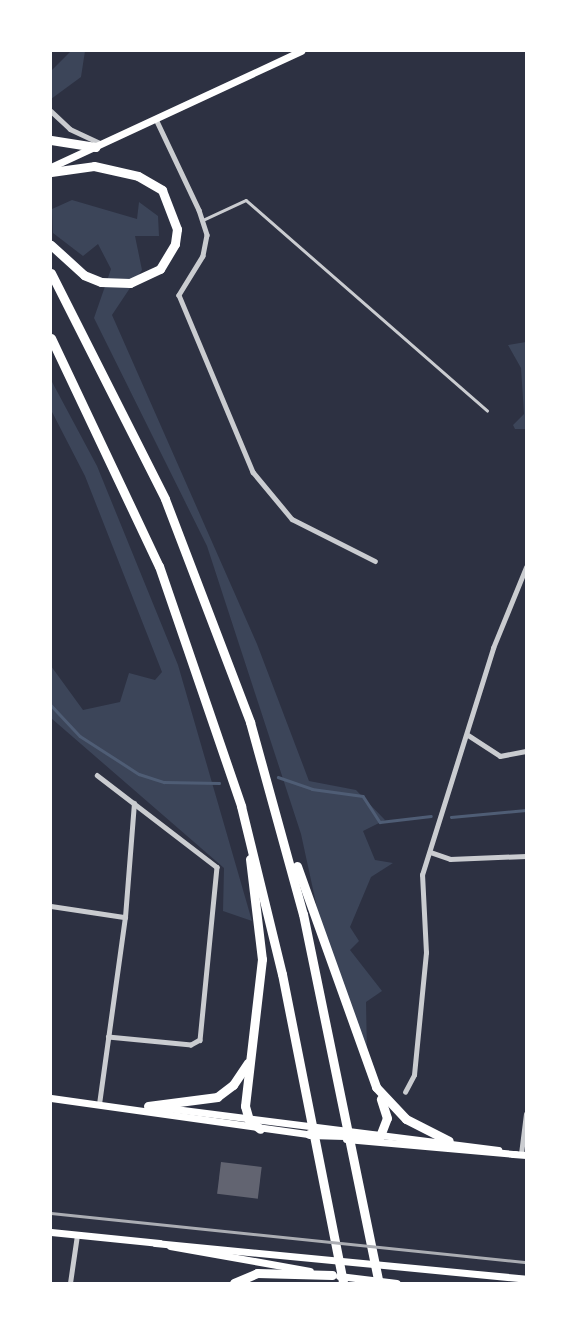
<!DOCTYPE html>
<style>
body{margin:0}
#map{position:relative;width:577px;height:1334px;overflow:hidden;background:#2d3142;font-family:"Nunito Sans",sans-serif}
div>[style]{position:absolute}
.green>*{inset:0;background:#3c4559}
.stream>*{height:2.5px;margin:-1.25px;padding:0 1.25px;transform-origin:1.25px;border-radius:1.25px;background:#4f5d75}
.building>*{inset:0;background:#626471;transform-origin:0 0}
.service>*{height:2.5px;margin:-1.25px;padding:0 1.25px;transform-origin:1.25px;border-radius:1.25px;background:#caccd0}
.minor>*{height:4.5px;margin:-2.25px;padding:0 2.25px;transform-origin:2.25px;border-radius:2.25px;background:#caccd0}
.primary>*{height:7px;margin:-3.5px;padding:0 3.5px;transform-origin:3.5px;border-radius:3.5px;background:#fff}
.motorway>*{height:9px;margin:-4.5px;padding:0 4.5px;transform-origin:4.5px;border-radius:4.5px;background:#fff}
.rail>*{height:2.5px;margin:-1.25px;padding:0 1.25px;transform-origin:1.25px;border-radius:1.25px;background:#abadb3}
span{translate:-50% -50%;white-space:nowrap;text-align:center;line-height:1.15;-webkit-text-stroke:7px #fff;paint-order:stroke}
.frame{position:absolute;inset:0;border:52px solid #fff;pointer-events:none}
</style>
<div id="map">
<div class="green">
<div style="clip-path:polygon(71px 51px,85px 51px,81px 77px,51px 99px,51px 71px)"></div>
<div style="clip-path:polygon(72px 200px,137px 219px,139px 202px,158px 216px,159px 236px,135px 236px,142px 270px,112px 315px,257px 644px,309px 781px,356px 790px,385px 820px,363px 831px,375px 860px,393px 863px,371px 877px,350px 927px,359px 941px,350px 950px,382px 991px,366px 1002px,367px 1054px,319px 917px,301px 834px,207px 546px,94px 318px,111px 269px,98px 244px,83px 256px,53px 233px,52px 209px)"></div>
<div style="clip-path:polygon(526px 342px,526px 429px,515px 429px,513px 425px,524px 414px,521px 368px,508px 345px)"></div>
<div style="clip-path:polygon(51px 380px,97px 466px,178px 665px,252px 921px,223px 911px,224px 868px,51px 718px,51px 666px,83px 710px,120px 702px,129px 673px,155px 680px,162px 672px,85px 476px,51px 410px)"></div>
</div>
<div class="stream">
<div style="left:51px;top:705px;width:42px;rotate:46.9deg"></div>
<div style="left:80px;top:736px;width:70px;rotate:32.8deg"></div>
<div style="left:139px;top:774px;width:26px;rotate:18deg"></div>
<div style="left:164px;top:782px;width:55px;rotate:1deg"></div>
<div style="left:278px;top:777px;width:36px;rotate:19deg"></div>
<div style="left:312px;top:789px;width:51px;rotate:7.8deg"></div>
<div style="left:363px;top:796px;width:31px;rotate:57deg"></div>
<div style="left:380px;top:822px;width:51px;rotate:-6.7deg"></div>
<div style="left:451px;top:817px;width:75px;rotate:-5.3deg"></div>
</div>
<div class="building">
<div style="left:221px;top:1162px;width:41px;height:32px;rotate:7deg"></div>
</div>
<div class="service">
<div style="left:203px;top:220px;width:47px;rotate:-24.9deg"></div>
<div style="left:246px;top:200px;width:320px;rotate:41.1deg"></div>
</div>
<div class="minor">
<div style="left:51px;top:111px;width:26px;rotate:43deg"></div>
<div style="left:70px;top:129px;width:35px;rotate:25deg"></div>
<div style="left:156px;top:119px;width:101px;rotate:64.7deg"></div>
<div style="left:199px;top:210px;width:26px;rotate:72deg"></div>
<div style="left:207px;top:235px;width:21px;rotate:101deg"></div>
<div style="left:203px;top:256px;width:46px;rotate:121.6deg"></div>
<div style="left:179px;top:295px;width:192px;rotate:67.3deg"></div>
<div style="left:253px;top:472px;width:61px;rotate:50.3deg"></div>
<div style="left:292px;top:519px;width:93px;rotate:26.8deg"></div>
<div style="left:468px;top:735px;width:38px;rotate:33deg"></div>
<div style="left:500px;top:756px;width:26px;rotate:-11deg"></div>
<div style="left:97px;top:775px;width:151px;rotate:37.5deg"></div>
<div style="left:217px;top:867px;width:174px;rotate:95.6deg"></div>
<div style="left:200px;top:1040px;width:10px;rotate:151deg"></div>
<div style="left:191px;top:1045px;width:83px;rotate:-174.5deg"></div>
<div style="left:430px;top:852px;width:21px;rotate:19deg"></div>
<div style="left:450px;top:859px;width:76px;rotate:-2.3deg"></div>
<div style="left:51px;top:906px;width:75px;rotate:8.5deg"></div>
<div style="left:405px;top:1092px;width:19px;rotate:-62deg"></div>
<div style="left:414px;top:1075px;width:123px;rotate:-84.4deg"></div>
<div style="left:426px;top:953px;width:78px;rotate:-92.9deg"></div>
<div style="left:422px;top:875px;width:238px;rotate:-72.6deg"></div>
<div style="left:493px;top:648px;width:87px;rotate:-67.8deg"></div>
<div style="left:99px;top:1104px;width:189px;rotate:-82.1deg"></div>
<div style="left:125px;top:917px;width:114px;rotate:-85.5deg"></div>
<div style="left:521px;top:1154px;width:40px;rotate:-82.9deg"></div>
<div style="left:70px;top:1283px;width:49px;rotate:-81.7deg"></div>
</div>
<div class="primary">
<div style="left:51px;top:167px;width:276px;rotate:-24.9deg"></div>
<div style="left:51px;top:1098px;width:265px;rotate:8deg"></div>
<div style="left:159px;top:1107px;width:342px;rotate:7.2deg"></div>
<div style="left:346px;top:1139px;width:170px;rotate:5.1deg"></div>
<div style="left:513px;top:1154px;width:13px;rotate:4deg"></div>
<div style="left:51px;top:1232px;width:109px;rotate:5.8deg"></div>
<div style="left:155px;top:1243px;width:373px;rotate:5.5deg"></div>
<div style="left:170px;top:1246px;width:142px;rotate:10.1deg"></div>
<div style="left:339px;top:1276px;width:58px;rotate:6.9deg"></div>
</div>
<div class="motorway">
<div style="left:51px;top:140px;width:45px;rotate:9deg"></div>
<div style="left:51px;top:172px;width:43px;rotate:-7.9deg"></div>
<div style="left:94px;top:166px;width:45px;rotate:12.8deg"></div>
<div style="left:138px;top:176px;width:28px;rotate:30deg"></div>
<div style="left:162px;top:190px;width:42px;rotate:69deg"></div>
<div style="left:177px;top:229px;width:15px;rotate:98deg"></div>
<div style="left:175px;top:244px;width:29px;rotate:121deg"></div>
<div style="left:160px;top:269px;width:33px;rotate:155deg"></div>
<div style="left:130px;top:283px;width:29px;rotate:-178deg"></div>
<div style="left:101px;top:282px;width:18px;rotate:-158deg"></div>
<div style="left:84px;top:275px;width:45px;rotate:-137.7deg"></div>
<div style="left:51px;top:273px;width:253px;rotate:63.2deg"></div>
<div style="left:165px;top:499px;width:239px;rotate:69.1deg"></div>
<div style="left:250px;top:722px;width:199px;rotate:74.6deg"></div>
<div style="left:303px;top:914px;width:377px;rotate:78.4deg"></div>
<div style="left:51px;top:338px;width:252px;rotate:64.7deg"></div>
<div style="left:159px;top:566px;width:254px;rotate:71.1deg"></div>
<div style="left:241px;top:806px;width:173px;rotate:76.3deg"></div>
<div style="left:282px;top:974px;width:315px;rotate:78.8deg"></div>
<div style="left:250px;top:859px;width:101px;rotate:83.2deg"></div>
<div style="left:262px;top:959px;width:148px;rotate:96.6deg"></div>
<div style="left:245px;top:1106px;width:15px;rotate:74deg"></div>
<div style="left:249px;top:1120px;width:14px;rotate:39deg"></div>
<div style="left:297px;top:866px;width:235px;rotate:70.3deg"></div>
<div style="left:376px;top:1087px;width:44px;rotate:46.8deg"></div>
<div style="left:406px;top:1119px;width:48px;rotate:27.1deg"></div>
<div style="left:148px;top:1106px;width:70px;rotate:-7.4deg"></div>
<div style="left:217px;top:1097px;width:20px;rotate:-37deg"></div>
<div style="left:233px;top:1085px;width:27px;rotate:-56deg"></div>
<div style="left:309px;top:1134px;width:71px;rotate:1.6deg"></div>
<div style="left:380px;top:1136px;width:19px;rotate:-69deg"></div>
<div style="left:387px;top:1118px;width:20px;rotate:-108deg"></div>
<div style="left:234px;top:1283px;width:25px;rotate:-23deg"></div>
<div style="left:257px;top:1273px;width:75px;rotate:1.5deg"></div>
</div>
<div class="rail">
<div style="left:51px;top:1213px;width:478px;rotate:5.9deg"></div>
</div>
<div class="frame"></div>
</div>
